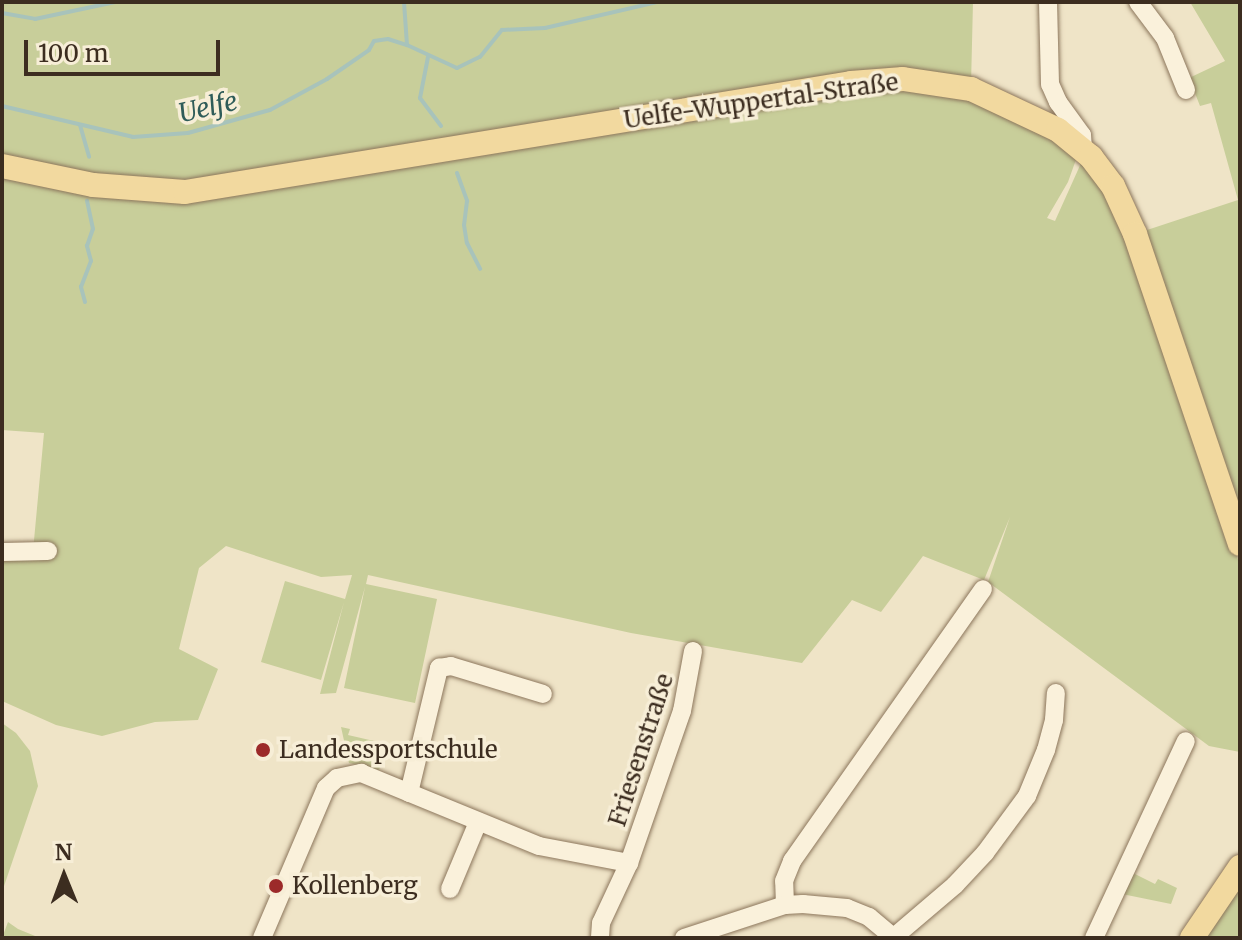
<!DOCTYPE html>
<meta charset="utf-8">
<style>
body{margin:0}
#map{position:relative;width:1242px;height:940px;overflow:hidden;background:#efe4c7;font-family:Merriweather,serif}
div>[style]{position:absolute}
.green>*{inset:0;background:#c8ce9a}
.stream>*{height:4px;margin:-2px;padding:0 2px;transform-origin:2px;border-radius:2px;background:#a8c3bb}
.roads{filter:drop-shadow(0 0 2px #8c765c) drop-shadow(0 0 2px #8c765c)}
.minor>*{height:18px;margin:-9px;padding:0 9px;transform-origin:9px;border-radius:9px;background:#faf1db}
.major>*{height:24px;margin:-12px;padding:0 12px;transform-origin:12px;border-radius:12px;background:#f2d99f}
.dots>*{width:22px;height:22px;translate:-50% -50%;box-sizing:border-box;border:4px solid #f7eed7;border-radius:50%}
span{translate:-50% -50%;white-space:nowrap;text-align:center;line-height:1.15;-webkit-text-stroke:7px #f7eed7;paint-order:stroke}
.street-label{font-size:24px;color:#3c2d20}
.poi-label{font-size:24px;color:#3c2d20}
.left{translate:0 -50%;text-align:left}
.water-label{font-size:26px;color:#2f5c59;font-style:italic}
.frame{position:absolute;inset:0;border:4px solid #3c2d20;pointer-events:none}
.north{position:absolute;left:24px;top:836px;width:80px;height:80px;-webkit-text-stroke:6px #f7eed7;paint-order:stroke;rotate:359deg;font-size:22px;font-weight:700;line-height:32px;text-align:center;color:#3c2d20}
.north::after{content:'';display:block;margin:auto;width:28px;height:36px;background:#3c2d20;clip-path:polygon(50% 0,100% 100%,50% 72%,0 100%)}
.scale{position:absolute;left:24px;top:40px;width:196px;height:36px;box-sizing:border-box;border:4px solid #3c2d20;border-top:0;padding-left:10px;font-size:24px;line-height:28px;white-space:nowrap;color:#3c2d20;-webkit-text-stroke:6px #f7eed7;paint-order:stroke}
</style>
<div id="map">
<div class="green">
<div style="clip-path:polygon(2px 2px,973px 2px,971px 85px,925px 75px,153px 188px,2px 159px)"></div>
<div style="clip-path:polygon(1190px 2px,1240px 2px,1240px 528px,1141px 232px,1238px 200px,1211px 103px,1200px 106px,1189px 78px,1225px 61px)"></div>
<div style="clip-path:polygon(879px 88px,968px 96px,1078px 154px,1068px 182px,1047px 218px,1055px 221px,1082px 161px,1109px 195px,1240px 565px,1240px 752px,1209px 746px,988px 582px,1010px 517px,984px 580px,923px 556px,881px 612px,852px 600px,802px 663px,631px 633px,368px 575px,366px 584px,437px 599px,415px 703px,344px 688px,365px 587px,336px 693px,320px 694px,344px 602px,321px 680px,261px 662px,285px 581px,345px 599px,352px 575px,321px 577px,226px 546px,199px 568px,179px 649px,218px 669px,198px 720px,155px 722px,102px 736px,56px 725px,2px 701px,2px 552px,33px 551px,44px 433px,2px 430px,2px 172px,168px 196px)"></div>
<div style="clip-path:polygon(2px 723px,16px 733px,30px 751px,38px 786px,2px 892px)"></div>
<div style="clip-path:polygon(341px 727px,350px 729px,348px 735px,387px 744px,379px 770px,349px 763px)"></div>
<div style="clip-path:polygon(1133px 873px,1155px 884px,1158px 879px,1177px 888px,1171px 904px,1122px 894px)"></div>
<div style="clip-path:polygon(1240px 876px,1240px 938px,1198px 938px)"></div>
<div style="clip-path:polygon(8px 922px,18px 929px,40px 938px,2px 938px)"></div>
</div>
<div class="stream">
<div style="left:2px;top:13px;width:34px;rotate:10deg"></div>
<div style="left:35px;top:19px;width:82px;rotate:-12deg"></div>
<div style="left:407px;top:45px;width:55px;rotate:24.7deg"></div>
<div style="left:457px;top:68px;width:25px;rotate:-26deg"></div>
<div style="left:480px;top:57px;width:35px;rotate:-51deg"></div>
<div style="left:502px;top:30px;width:43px;rotate:-2.7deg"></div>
<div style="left:545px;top:28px;width:116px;rotate:-13deg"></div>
<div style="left:428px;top:57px;width:42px;rotate:101deg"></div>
<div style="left:420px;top:98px;width:35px;rotate:53deg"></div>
<div style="left:2px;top:106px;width:135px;rotate:13.3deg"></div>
<div style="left:133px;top:137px;width:55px;rotate:-4.2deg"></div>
<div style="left:188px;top:133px;width:85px;rotate:-15.7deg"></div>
<div style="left:270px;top:110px;width:65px;rotate:-28.5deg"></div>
<div style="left:327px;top:79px;width:51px;rotate:-34.6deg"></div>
<div style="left:369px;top:50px;width:10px;rotate:-61deg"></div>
<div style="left:374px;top:41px;width:14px;rotate:-8deg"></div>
<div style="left:388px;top:39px;width:20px;rotate:18deg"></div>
<div style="left:407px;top:45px;width:43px;rotate:-94deg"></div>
<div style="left:80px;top:125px;width:33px;rotate:74deg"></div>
<div style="left:457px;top:173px;width:30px;rotate:70deg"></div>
<div style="left:467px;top:201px;width:24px;rotate:97deg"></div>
<div style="left:464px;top:225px;width:18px;rotate:81deg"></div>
<div style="left:467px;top:243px;width:29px;rotate:63deg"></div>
<div style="left:85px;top:302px;width:16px;rotate:-105deg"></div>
<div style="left:81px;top:287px;width:28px;rotate:-69deg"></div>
<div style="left:91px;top:261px;width:16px;rotate:-105deg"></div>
<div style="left:87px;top:246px;width:18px;rotate:-71deg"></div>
<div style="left:93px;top:229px;width:29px;rotate:-102deg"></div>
</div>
<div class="roads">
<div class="minor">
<div style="left:1048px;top:2px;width:82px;rotate:88.6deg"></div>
<div style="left:1050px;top:84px;width:20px;rotate:66deg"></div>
<div style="left:1058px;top:102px;width:41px;rotate:54deg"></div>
<div style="left:1082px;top:135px;width:14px;rotate:86deg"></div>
<div style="left:1138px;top:2px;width:45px;rotate:53.1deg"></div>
<div style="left:1165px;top:38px;width:56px;rotate:68deg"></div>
<div style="left:2px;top:552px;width:46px;rotate:-1.2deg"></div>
<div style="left:409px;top:793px;width:129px;rotate:-76.5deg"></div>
<div style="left:439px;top:668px;width:12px;rotate:-9deg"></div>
<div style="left:451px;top:666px;width:96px;rotate:16.9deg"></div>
<div style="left:629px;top:863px;width:161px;rotate:-70.8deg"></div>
<div style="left:682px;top:711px;width:61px;rotate:-79.6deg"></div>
<div style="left:450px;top:889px;width:73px;rotate:-67.3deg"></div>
<div style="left:785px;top:905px;width:24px;rotate:-92deg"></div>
<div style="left:784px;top:881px;width:22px;rotate:-68deg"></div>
<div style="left:792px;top:861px;width:332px;rotate:-54.9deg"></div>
<div style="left:894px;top:937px;width:80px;rotate:-40.4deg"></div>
<div style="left:955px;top:885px;width:44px;rotate:-46.8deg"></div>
<div style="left:985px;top:853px;width:71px;rotate:-53.6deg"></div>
<div style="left:1027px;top:796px;width:50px;rotate:-67.6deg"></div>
<div style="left:1046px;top:750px;width:31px;rotate:-75deg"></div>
<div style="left:1054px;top:720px;width:27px;rotate:-86deg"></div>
<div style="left:262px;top:938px;width:163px;rotate:-66.9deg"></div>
<div style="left:326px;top:788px;width:15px;rotate:-42deg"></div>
<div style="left:337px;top:778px;width:25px;rotate:-12deg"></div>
<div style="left:361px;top:773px;width:192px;rotate:22.3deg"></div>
<div style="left:539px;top:846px;width:92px;rotate:10.7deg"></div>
<div style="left:629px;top:863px;width:66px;rotate:115deg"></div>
<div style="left:601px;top:923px;width:15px;rotate:94deg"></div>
<div style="left:684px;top:938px;width:106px;rotate:-18.1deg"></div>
<div style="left:785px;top:905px;width:18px;rotate:-3deg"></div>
<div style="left:803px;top:904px;width:44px;rotate:5.2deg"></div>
<div style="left:847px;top:908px;width:24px;rotate:22deg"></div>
<div style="left:869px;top:917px;width:33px;rotate:40deg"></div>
<div style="left:1094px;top:938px;width:217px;rotate:-65deg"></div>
</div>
<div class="major">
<div style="left:2px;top:166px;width:93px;rotate:11.8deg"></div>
<div style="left:93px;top:185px;width:92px;rotate:4.4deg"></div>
<div style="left:185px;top:192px;width:675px;rotate:-9.29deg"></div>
<div style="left:851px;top:83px;width:52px;rotate:-4.4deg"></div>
<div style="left:903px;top:79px;width:69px;rotate:8.4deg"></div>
<div style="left:971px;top:89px;width:96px;rotate:25.2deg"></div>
<div style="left:1058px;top:130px;width:43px;rotate:39.3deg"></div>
<div style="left:1091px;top:157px;width:36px;rotate:53deg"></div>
<div style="left:1113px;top:186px;width:53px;rotate:65.4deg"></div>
<div style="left:1135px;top:234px;width:327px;rotate:71.3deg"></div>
<div style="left:1192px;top:938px;width:86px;rotate:-55.9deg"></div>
</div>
</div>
<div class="dots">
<div style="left:263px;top:750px;background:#9c2a2a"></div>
<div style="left:276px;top:886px;background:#9c2a2a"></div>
</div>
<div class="street-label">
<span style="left:761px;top:101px;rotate:-8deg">Uelfe-Wuppertal-Straße</span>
<span style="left:641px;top:750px;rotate:-72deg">Friesenstraße</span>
</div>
<div class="poi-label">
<span class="left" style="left:279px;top:750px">Landessportschule</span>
<span class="left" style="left:292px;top:886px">Kollenberg</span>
</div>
<div class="water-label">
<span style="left:208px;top:107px;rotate:-13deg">Uelfe</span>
</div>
<div class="frame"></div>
<div class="north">N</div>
<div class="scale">100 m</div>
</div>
